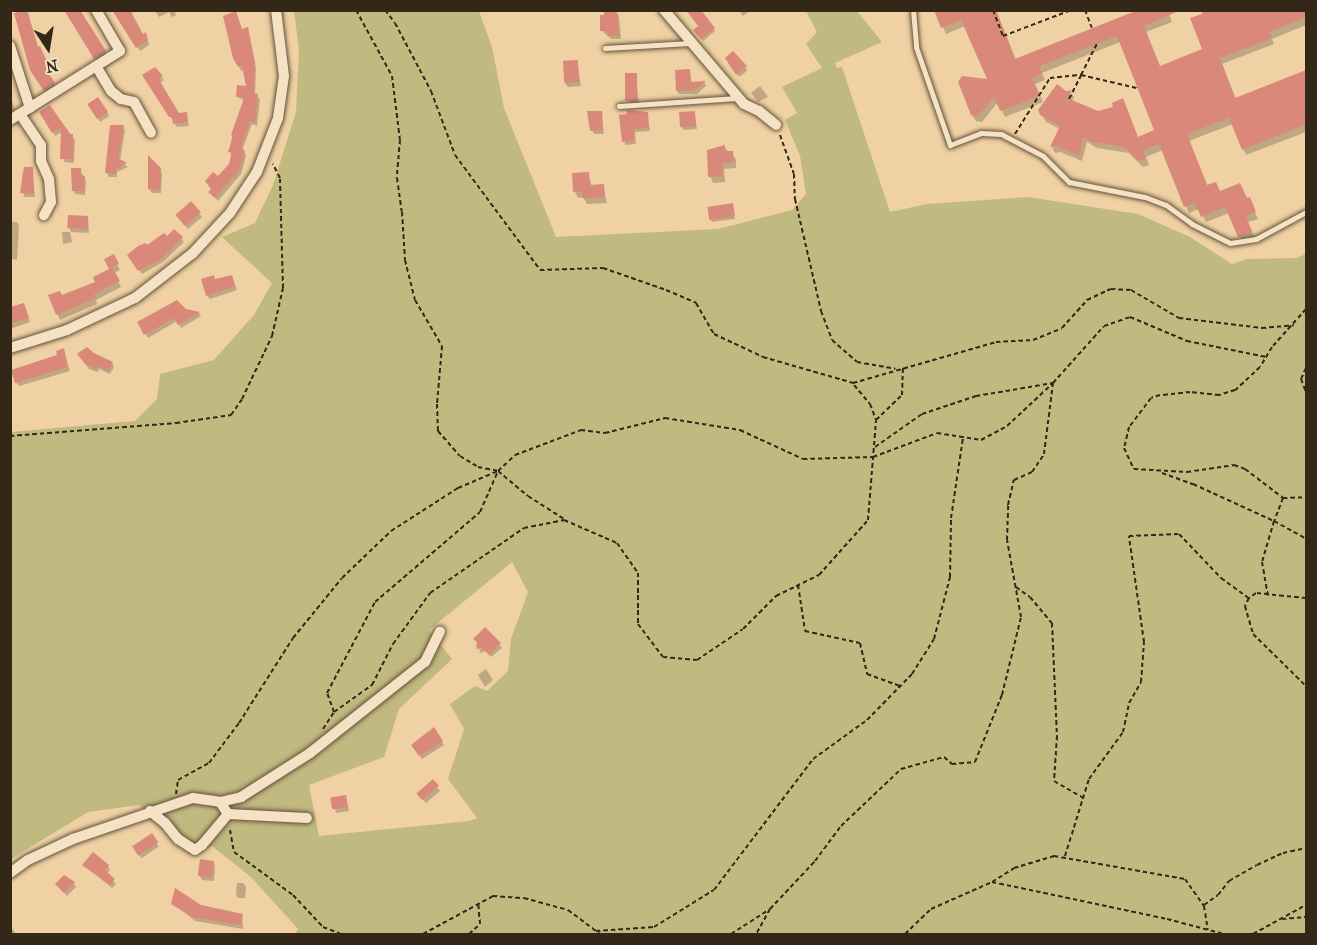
<!DOCTYPE html>
<style>
body{margin:0}
#map{position:relative;width:1317px;height:945px;overflow:hidden;background:#efd1a3;font-family:"IM FELL French Canon",serif}
div>[style]{position:absolute}
.green>*{inset:0;background:#c0b980}
.shadow>*{inset:0;background:#0003;transform-origin:0 0}
.building>*{inset:0;background:#da887a;transform-origin:0 0}
.path>*{height:2px;margin-top:-1px;transform-origin:0;background:repeating-linear-gradient(90deg,#332718 0 4.5px,transparent 0 7.5px)}
.roads{filter:drop-shadow(0 0 2px #62523b) drop-shadow(0 0 2px #62523b)}
.lane>*{height:5px;margin:-2.5px;padding:0 2.5px;transform-origin:2.5px;border-radius:2.5px;background:#f5e1c3}
.street>*{height:10px;margin:-5px;padding:0 5px;transform-origin:5px;border-radius:5px;background:#f5e1c3}
span{translate:-50% -50%;white-space:nowrap;text-align:center;line-height:1.15;-webkit-text-stroke:6px #f5e1c3;paint-order:stroke}
.frame{position:absolute;inset:0;border:12px solid #332718;pointer-events:none}
.north{position:absolute;left:18px;top:18px;width:60px;height:60px;-webkit-text-stroke:4px #f5e1c3;paint-order:stroke;rotate:168deg;font-size:16px;font-weight:700;line-height:24px;text-align:center;color:#332718}
.north::after{content:'';display:block;margin:auto;width:21px;height:27px;background:#332718;clip-path:polygon(50% 0,100% 100%,50% 72%,0 100%)}
</style>
<div id="map">
<div class="green">
<div style="clip-path:polygon(evenodd,856px 10px,882px 42px,835px 63px,837px 68px,842px 67px,890px 212px,927px 204px,1028px 197px,1138px 214px,1190px 237px,1232px 264px,1247px 259px,1296px 258px,1306px 254px,1306px 934px,295px 934px,298px 929px,251px 877px,212px 846px,193px 855px,139px 805px,88px 812px,11px 859px,11px 432px,135px 421px,157px 399px,160px 374px,214px 360px,254px 315px,272px 283px,222px 237px,255px 223px,273px 185px,296px 112px,299px 50px,294px 11px,479px 11px,492px 47px,504px 108px,556px 237px,718px 229px,792px 210px,806px 194px,800px 156px,785px 120px,797px 113px,782px 87px,822px 68px,806px 44px,817px 32px,806px 11px,856px 10px,512px 562px,528px 592px,511px 639px,508px 671px,487px 691px,475px 686px,450px 704px,464px 729px,448px 779px,477px 818px,470px 821px,319px 836px,309px 785px,384px 757px,399px 709px,452px 659px,429px 630px,512px 562px)"></div>
</div>
<div class="shadow">
<div style="clip-path:polygon(19px 10px,27px 10px,38px 48px,50px 70px,47px 73px,56px 87px,46px 93px,31px 69px)"></div>
<div style="clip-path:polygon(66px 10px,78px 10px,107px 55px,97px 62px)"></div>
<div style="clip-path:polygon(114px 10px,134px 10px,131px 15px,143px 36px,147px 37px,149px 45px,140px 51px)"></div>
<div style="clip-path:polygon(155px 10px,174px 10px,176px 15px,172px 17px,169px 12px,159px 17px)"></div>
<div style="clip-path:polygon(606px 10px,615px 10px,619px 16px,621px 39px,611px 39px,601px 30px)"></div>
<div style="clip-path:polygon(739px 10px,751px 10px,743px 16px)"></div>
<div style="clip-path:polygon(936px 10px,996px 10px,1016px 60px,1168px 10px,1172px 22px,1146px 32px,1160px 67px,1204px 50px,1202px 10px,1306px 10px,1306px 25px,1272px 39px,1274px 44px,1222px 64px,1236px 99px,1306px 72px,1306px 132px,1246px 155px,1233px 124px,1189px 141px,1208px 187px,1247px 200px,1252px 205px,1258px 219px,1248px 222px,1255px 239px,1243px 242px,1229px 213px,1206px 222px,1199px 209px,1189px 213px,1163px 150px,1146px 157px,1149px 165px,1143px 167px,1129px 153px,1097px 148px,1087px 142px,1082px 161px,1060px 152px,1055px 153px,1052px 147px,1060px 129px,1046px 122px,1042px 115px,1066px 92px,1070px 91px,1074px 97px,1072px 101px,1138px 138px,1156px 131px,1120px 42px,1042px 73px,1045px 80px,1035px 84px,1043px 102px,1005px 117px,998px 102px,982px 122px,976px 121px,972px 115px,989px 80px,965px 26px,946px 34px)"></div>
<div style="clip-path:polygon(247px 29px,256px 68px,255px 95px,260px 99px,257px 126px,252px 124px,243px 148px,246px 156px,241px 174px,218px 201px,210px 192px,230px 165px,232px 135px,245px 101px,238px 97px,247px 88px,244px 70px,241px 71px,235px 58px,242px 31px)"></div>
<div style="clip-path:polygon(714px 29px,715px 31px,703px 41px,696px 33px)"></div>
<div style="clip-path:polygon(727px 58px,745px 67px,747px 71px,739px 77px)"></div>
<div style="clip-path:polygon(577px 62px,581px 86px,568px 87px,565px 83px)"></div>
<div style="clip-path:polygon(155px 69px,164px 80px,160px 83px,178px 114px,186px 114px,189px 126px,177px 127px,144px 76px)"></div>
<div style="clip-path:polygon(689px 70px,692px 84px,705px 83px,706px 86px,697px 94px,679px 94px,677px 91px)"></div>
<div style="clip-path:polygon(636px 74px,639px 103px,630px 103px,628px 100px)"></div>
<div style="clip-path:polygon(760px 86px,768px 97px,758px 102px,751px 93px)"></div>
<div style="clip-path:polygon(10px 94px,15px 110px,10px 112px)"></div>
<div style="clip-path:polygon(89px 104px,107px 112px,109px 116px,100px 122px)"></div>
<div style="clip-path:polygon(50px 107px,75px 140px,74px 163px,64px 162px,62px 132px,55px 136px,41px 113px)"></div>
<div style="clip-path:polygon(638px 111px,640px 114px,647px 114px,650px 131px,635px 132px,636px 144px,625px 145px,621px 116px,629px 116px,629px 112px)"></div>
<div style="clip-path:polygon(601px 112px,604px 134px,594px 134px,592px 130px)"></div>
<div style="clip-path:polygon(694px 113px,697px 129px,684px 130px,681px 127px)"></div>
<div style="clip-path:polygon(123px 127px,125px 130px,120px 161px,128px 167px,117px 172px,117px 177px,109px 177px,107px 173px)"></div>
<div style="clip-path:polygon(724px 147px,736px 159px,736px 168px,724px 169px,725px 182px,713px 183px,710px 176px)"></div>
<div style="clip-path:polygon(32px 169px,35px 197px,24px 197px,22px 175px)"></div>
<div style="clip-path:polygon(159px 169px,162px 174px,161px 193px,152px 193px,149px 189px)"></div>
<div style="clip-path:polygon(80px 170px,86px 181px,85px 195px,75px 194px,73px 190px)"></div>
<div style="clip-path:polygon(588px 173px,592px 187px,603px 186px,607px 203px,587px 204px,583px 197px,578px 198px,575px 192px)"></div>
<div style="clip-path:polygon(190px 203px,202px 217px,188px 229px,179px 219px)"></div>
<div style="clip-path:polygon(732px 205px,735px 219px,712px 222px,710px 218px)"></div>
<div style="clip-path:polygon(88px 217px,89px 233px,71px 232px,69px 228px)"></div>
<div style="clip-path:polygon(10px 222px,17px 222px,19px 226px,17px 260px,10px 258px)"></div>
<div style="clip-path:polygon(62px 232px,70px 232px,72px 242px,63px 244px)"></div>
<div style="clip-path:polygon(167px 238px,181px 238px,184px 242px,163px 262px,142px 274px,129px 255px)"></div>
<div style="clip-path:polygon(113px 256px,120px 270px,114px 273px,121px 287px,96px 300px,97px 304px,60px 320px,50px 296px,62px 297px,98px 283px,111px 270px)"></div>
<div style="clip-path:polygon(232px 276px,237px 290px,210px 299px,207px 295px)"></div>
<div style="clip-path:polygon(25px 308px,30px 322px,10px 329px,10px 309px)"></div>
<div style="clip-path:polygon(185px 311px,199px 313px,201px 316px,181px 328px,177px 321px,148px 338px,139px 322px)"></div>
<div style="clip-path:polygon(63px 350px,70px 371px,19px 386px,16px 382px,59px 356px)"></div>
<div style="clip-path:polygon(93px 354px,112px 363px,114px 367px,110px 374px,99px 369px,98px 372px,89px 369px,81px 358px)"></div>
<div style="clip-path:polygon(478px 643px,499px 644px,502px 648px,491px 657px,486px 651px,480px 653px)"></div>
<div style="clip-path:polygon(486px 669px,493px 680px,485px 687px,478px 675px)"></div>
<div style="clip-path:polygon(433px 729px,444px 745px,422px 759px,413px 745px)"></div>
<div style="clip-path:polygon(437px 787px,440px 791px,426px 803px,421px 798px)"></div>
<div style="clip-path:polygon(346px 797px,349px 811px,336px 813px,332px 799px)"></div>
<div style="left:151px;top:835px;width:14px;height:21px;rotate:56deg"></div>
<div style="clip-path:polygon(213px 862px,215px 866px,214px 881px,202px 880px,200px 876px)"></div>
<div style="clip-path:polygon(84px 865px,108px 866px,110px 870px,107px 874px,116px 884px,112px 888px)"></div>
<div style="clip-path:polygon(74px 883px,76px 887px,67px 896px,57px 884px)"></div>
<div style="clip-path:polygon(237px 883px,243px 883px,246px 887px,245px 898px,238px 898px,236px 894px)"></div>
<div style="clip-path:polygon(173px 903px,242px 915px,243px 929px,195px 921px)"></div>
<div style="clip-path:polygon(10px 926px,15px 932px,14px 934px,10px 934px)"></div>
</div>
<div class="building">
<div style="clip-path:polygon(27px 10px,38px 47px,40px 46px,49px 66px,46px 69px,55px 83px,43px 90px,30px 70px,14px 13px)"></div>
<div style="clip-path:polygon(64px 10px,80px 10px,106px 51px,94px 59px)"></div>
<div style="clip-path:polygon(112px 10px,130px 10px,143px 34px,146px 32px,148px 41px,136px 48px)"></div>
<div style="clip-path:polygon(604px 10px,617px 11px,619px 36px,607px 35px,607px 31px,600px 31px,600px 15px,604px 15px)"></div>
<div style="clip-path:polygon(686px 10px,701px 10px,715px 28px,701px 39px,693px 30px,698px 26px)"></div>
<div style="clip-path:polygon(934px 10px,996px 10px,1015px 59px,1138px 10px,1181px 10px,1144px 26px,1160px 66px,1202px 49px,1190px 18px,1202px 14px,1201px 10px,1306px 10px,1306px 17px,1269px 32px,1272px 38px,1220px 58px,1235px 98px,1306px 70px,1306px 124px,1242px 150px,1229px 118px,1187px 134px,1207px 185px,1216px 182px,1220px 191px,1240px 183px,1247px 198px,1250px 197px,1256px 212px,1246px 216px,1252px 232px,1238px 237px,1225px 207px,1201px 217px,1195px 203px,1184px 207px,1159px 144px,1143px 150px,1146px 158px,1139px 161px,1124px 147px,1092px 142px,1083px 137px,1079px 156px,1056px 146px,1050px 147px,1060px 126px,1040px 115px,1038px 110px,1057px 84px,1066px 91px,1071px 90px,1067px 98px,1098px 111px,1113px 107px,1112px 103px,1123px 98px,1138px 137px,1154px 130px,1117px 36px,1040px 66px,1042px 74px,1032px 78px,1040px 96px,1000px 111px,994px 97px,978px 116px,971px 115px,958px 82px,962px 76px,987px 79px,961px 20px,941px 28px)"></div>
<div style="clip-path:polygon(236px 11px,242px 29px,248px 27px,255px 63px,254px 93px,258px 94px,255px 123px,250px 121px,242px 144px,241px 149px,245px 151px,239px 170px,215px 198px,208px 192px,211px 189px,205px 181px,213px 172px,218px 176px,229px 164px,232px 153px,228px 152px,233px 136px,231px 135px,244px 98px,236px 97px,237px 85px,246px 86px,242px 66px,238px 67px,233px 58px,223px 16px)"></div>
<div style="clip-path:polygon(733px 51px,747px 66px,736px 75px,725px 58px)"></div>
<div style="left:578px;top:60px;width:22px;height:15px;rotate:87deg"></div>
<div style="clip-path:polygon(155px 67px,163px 76px,159px 78px,161px 83px,179px 113px,187px 112px,188px 122px,173px 124px,172px 117px,169px 117px,142px 75px)"></div>
<div style="clip-path:polygon(690px 69px,691px 82px,706px 81px,695px 90px,676px 91px,675px 70px)"></div>
<div style="left:625px;top:73px;width:12px;height:28px"></div>
<div style="left:98px;top:97px;width:18px;height:13px;rotate:56deg"></div>
<div style="clip-path:polygon(50px 105px,70px 134px,73px 134px,73px 159px,60px 159px,61px 128px,52px 133px,39px 112px)"></div>
<div style="clip-path:polygon(627px 110px,648px 112px,649px 128px,634px 129px,634px 141px,622px 142px,619px 115px,627px 114px)"></div>
<div style="clip-path:polygon(587px 111px,602px 111px,603px 130px,590px 131px)"></div>
<div style="left:695px;top:111px;width:15px;height:16px;rotate:86deg"></div>
<div style="clip-path:polygon(110px 125px,124px 125px,118px 158px,127px 163px,116px 168px,116px 174px,105px 173px)"></div>
<div style="clip-path:polygon(725px 145px,725px 151px,733px 151px,734px 162px,722px 163px,723px 176px,708px 177px,707px 150px)"></div>
<div style="clip-path:polygon(148px 155px,161px 168px,160px 190px,148px 189px)"></div>
<div style="clip-path:polygon(24px 167px,33px 167px,34px 194px,20px 193px)"></div>
<div style="clip-path:polygon(71px 168px,81px 168px,81px 175px,85px 176px,84px 191px,72px 191px)"></div>
<div style="clip-path:polygon(589px 172px,590px 185px,604px 184px,605px 197px,582px 198px,582px 191px,573px 192px,572px 173px)"></div>
<div style="left:191px;top:201px;width:15px;height:21px;rotate:48deg"></div>
<div style="left:733px;top:203px;width:13px;height:26px;rotate:81deg"></div>
<div style="left:68px;top:215px;width:20px;height:13px;rotate:3deg"></div>
<div style="clip-path:polygon(174px 229px,183px 237px,161px 259px,138px 271px,127px 255px,138px 246px,146px 243px,147px 245px,164px 233px,167px 236px)"></div>
<div style="clip-path:polygon(114px 254px,119px 264px,112px 267px,120px 281px,94px 294px,96px 298px,56px 315px,48px 295px,60px 291px,62px 295px,95px 282px,93px 277px,109px 269px,104px 259px)"></div>
<div style="clip-path:polygon(214px 275px,215px 279px,232px 275px,235px 286px,206px 296px,201px 279px)"></div>
<div style="clip-path:polygon(177px 300px,186px 309px,200px 312px,178px 325px,174px 318px,144px 335px,137px 322px)"></div>
<div style="clip-path:polygon(24px 303px,29px 318px,10px 324px,10px 307px)"></div>
<div style="clip-path:polygon(87px 347px,94px 353px,113px 362px,108px 371px,97px 366px,96px 369px,86px 365px,77px 354px)"></div>
<div style="clip-path:polygon(64px 348px,68px 367px,15px 383px,11px 370px,57px 355px,56px 351px)"></div>
<div style="clip-path:polygon(485px 627px,501px 643px,489px 655px,482px 648px,476px 649px,477px 642px,473px 639px)"></div>
<div style="clip-path:polygon(434px 727px,443px 741px,419px 756px,411px 745px)"></div>
<div style="left:433px;top:779px;width:9px;height:22px;rotate:49deg"></div>
<div style="left:346px;top:795px;width:12px;height:16px;rotate:81deg"></div>
<div style="left:152px;top:833px;width:11px;height:24px;rotate:56deg"></div>
<div style="clip-path:polygon(93px 852px,109px 865px,105px 870px,115px 879px,110px 885px,82px 865px)"></div>
<div style="left:200px;top:859px;width:14px;height:17px;rotate:8deg"></div>
<div style="clip-path:polygon(64px 875px,75px 882px,64px 893px,55px 884px)"></div>
<div style="clip-path:polygon(175px 888px,201px 905px,243px 914px,241px 925px,192px 917px,171px 904px)"></div>
</div>
<div class="path">
<div style="left:356px;top:10px;width:75px;rotate:61.4deg"></div>
<div style="left:392px;top:76px;width:64px;rotate:82.9deg"></div>
<div style="left:400px;top:140px;width:38px;rotate:95deg"></div>
<div style="left:397px;top:178px;width:34px;rotate:82deg"></div>
<div style="left:402px;top:212px;width:48px;rotate:86.4deg"></div>
<div style="left:405px;top:260px;width:41px;rotate:76deg"></div>
<div style="left:415px;top:300px;width:53px;rotate:59.6deg"></div>
<div style="left:442px;top:346px;width:58px;rotate:94.9deg"></div>
<div style="left:437px;top:404px;width:27px;rotate:88deg"></div>
<div style="left:438px;top:431px;width:33px;rotate:49deg"></div>
<div style="left:460px;top:456px;width:21px;rotate:31deg"></div>
<div style="left:478px;top:467px;width:20px;rotate:11deg"></div>
<div style="left:498px;top:471px;width:39px;rotate:40deg"></div>
<div style="left:528px;top:496px;width:43px;rotate:32.6deg"></div>
<div style="left:385px;top:10px;width:16px;rotate:52deg"></div>
<div style="left:395px;top:23px;width:77px;rotate:62.1deg"></div>
<div style="left:431px;top:91px;width:68px;rotate:69.4deg"></div>
<div style="left:455px;top:155px;width:143px;rotate:53.5deg"></div>
<div style="left:540px;top:270px;width:63px;rotate:-1.8deg"></div>
<div style="left:603px;top:268px;width:67px;rotate:19.2deg"></div>
<div style="left:666px;top:290px;width:33px;rotate:23deg"></div>
<div style="left:696px;top:303px;width:36px;rotate:60deg"></div>
<div style="left:714px;top:334px;width:54px;rotate:25.1deg"></div>
<div style="left:763px;top:357px;width:94px;rotate:16.1deg"></div>
<div style="left:853px;top:383px;width:149px;rotate:-16deg"></div>
<div style="left:996px;top:342px;width:37px;rotate:-3deg"></div>
<div style="left:1033px;top:340px;width:31px;rotate:-22deg"></div>
<div style="left:1062px;top:328px;width:38px;rotate:-48deg"></div>
<div style="left:1087px;top:300px;width:26px;rotate:-25deg"></div>
<div style="left:1111px;top:289px;width:20px;rotate:3deg"></div>
<div style="left:1131px;top:290px;width:56px;rotate:30.3deg"></div>
<div style="left:1179px;top:318px;width:84px;rotate:6.9deg"></div>
<div style="left:1262px;top:328px;width:32px;rotate:-5deg"></div>
<div style="left:993px;top:10px;width:28px;rotate:69deg"></div>
<div style="left:1003px;top:36px;width:73px;rotate:-20.9deg"></div>
<div style="left:1085px;top:10px;width:19px;rotate:69deg"></div>
<div style="left:1069px;top:99px;width:27px;rotate:-63deg"></div>
<div style="left:1081px;top:75px;width:57px;rotate:13.1deg"></div>
<div style="left:1015px;top:134px;width:66px;rotate:-58deg"></div>
<div style="left:1050px;top:78px;width:31px;rotate:-6deg"></div>
<div style="left:1081px;top:75px;width:35px;rotate:-63deg"></div>
<div style="left:780px;top:135px;width:41px;rotate:70.3deg"></div>
<div style="left:794px;top:174px;width:25px;rotate:88deg"></div>
<div style="left:795px;top:199px;width:115px;rotate:76.9deg"></div>
<div style="left:821px;top:311px;width:31px;rotate:69deg"></div>
<div style="left:832px;top:340px;width:33px;rotate:41deg"></div>
<div style="left:857px;top:362px;width:39px;rotate:10deg"></div>
<div style="left:1306px;top:309px;width:51px;rotate:131.8deg"></div>
<div style="left:1272px;top:347px;width:23px;rotate:121deg"></div>
<div style="left:1260px;top:367px;width:34px;rotate:137deg"></div>
<div style="left:1235px;top:390px;width:17px;rotate:163deg"></div>
<div style="left:1219px;top:395px;width:29px;rotate:-174deg"></div>
<div style="left:1190px;top:392px;width:30px;rotate:174deg"></div>
<div style="left:1160px;top:395px;width:9px;rotate:162deg"></div>
<div style="left:1151px;top:398px;width:36px;rotate:127deg"></div>
<div style="left:1129px;top:427px;width:22px;rotate:103deg"></div>
<div style="left:1124px;top:448px;width:23px;rotate:65deg"></div>
<div style="left:1134px;top:469px;width:53px;rotate:3.2deg"></div>
<div style="left:1187px;top:472px;width:48px;rotate:-8.5deg"></div>
<div style="left:1234px;top:465px;width:12px;rotate:20deg"></div>
<div style="left:1245px;top:469px;width:48px;rotate:37.3deg"></div>
<div style="left:1283px;top:498px;width:23px;rotate:-2deg"></div>
<div style="left:1306px;top:368px;width:12px;rotate:114deg"></div>
<div style="left:1301px;top:379px;width:14px;rotate:69deg"></div>
<div style="left:854px;top:385px;width:25px;rotate:50deg"></div>
<div style="left:870px;top:404px;width:17px;rotate:69deg"></div>
<div style="left:10px;top:436px;width:167px;rotate:-4.5deg"></div>
<div style="left:176px;top:423px;width:56px;rotate:-8.3deg"></div>
<div style="left:231px;top:415px;width:19px;rotate:-55deg"></div>
<div style="left:242px;top:399px;width:70px;rotate:-64.5deg"></div>
<div style="left:272px;top:336px;width:49px;rotate:-77.1deg"></div>
<div style="left:283px;top:288px;width:110px;rotate:-91.6deg"></div>
<div style="left:280px;top:178px;width:16px;rotate:-117deg"></div>
<div style="left:875px;top:447px;width:57px;rotate:-35.1deg"></div>
<div style="left:922px;top:414px;width:57px;rotate:-18.4deg"></div>
<div style="left:976px;top:396px;width:78px;rotate:-9.6deg"></div>
<div style="left:1162px;top:473px;width:33px;rotate:20deg"></div>
<div style="left:1193px;top:484px;width:89px;rotate:24.6deg"></div>
<div style="left:1274px;top:521px;width:43px;rotate:106.3deg"></div>
<div style="left:1262px;top:562px;width:34px;rotate:80deg"></div>
<div style="left:1283px;top:498px;width:25px;rotate:111deg"></div>
<div style="left:1274px;top:521px;width:37px;rotate:29deg"></div>
<div style="left:798px;top:585px;width:47px;rotate:81.3deg"></div>
<div style="left:805px;top:631px;width:56px;rotate:12.3deg"></div>
<div style="left:860px;top:643px;width:32px;rotate:77deg"></div>
<div style="left:867px;top:674px;width:35px;rotate:20deg"></div>
<div style="left:1016px;top:587px;width:17px;rotate:36deg"></div>
<div style="left:1030px;top:597px;width:34px;rotate:50deg"></div>
<div style="left:1052px;top:623px;width:113px;rotate:87.5deg"></div>
<div style="left:1057px;top:736px;width:45px;rotate:93.8deg"></div>
<div style="left:1054px;top:781px;width:34px;rotate:30deg"></div>
<div style="left:1306px;top:598px;width:50px;rotate:-174.3deg"></div>
<div style="left:1256px;top:593px;width:9px;rotate:144deg"></div>
<div style="left:1249px;top:598px;width:9px;rotate:117deg"></div>
<div style="left:1245px;top:606px;width:29px;rotate:74deg"></div>
<div style="left:1253px;top:634px;width:74px;rotate:44.5deg"></div>
<div style="left:334px;top:712px;width:47px;rotate:-35.4deg"></div>
<div style="left:372px;top:685px;width:46px;rotate:-62.9deg"></div>
<div style="left:393px;top:644px;width:63px;rotate:-54deg"></div>
<div style="left:430px;top:593px;width:114px;rotate:-34.7deg"></div>
<div style="left:524px;top:528px;width:41px;rotate:-11.3deg"></div>
<div style="left:564px;top:520px;width:58px;rotate:23.5deg"></div>
<div style="left:617px;top:543px;width:37px;rotate:55deg"></div>
<div style="left:638px;top:573px;width:51px;rotate:90deg"></div>
<div style="left:638px;top:624px;width:41px;rotate:52.9deg"></div>
<div style="left:663px;top:657px;width:34px;rotate:5deg"></div>
<div style="left:697px;top:660px;width:55px;rotate:-34deg"></div>
<div style="left:743px;top:629px;width:47px;rotate:-45deg"></div>
<div style="left:776px;top:596px;width:48px;rotate:-26deg"></div>
<div style="left:819px;top:575px;width:74px;rotate:-48.3deg"></div>
<div style="left:868px;top:520px;width:100px;rotate:-85.4deg"></div>
<div style="left:876px;top:420px;width:36px;rotate:-44deg"></div>
<div style="left:902px;top:395px;width:27px;rotate:-88deg"></div>
<div style="left:323px;top:729px;width:20px;rotate:-57deg"></div>
<div style="left:334px;top:712px;width:20px;rotate:-110deg"></div>
<div style="left:327px;top:693px;width:103px;rotate:-62.2deg"></div>
<div style="left:375px;top:602px;width:138px;rotate:-40.6deg"></div>
<div style="left:480px;top:512px;width:45px;rotate:-66.3deg"></div>
<div style="left:176px;top:794px;width:14px;rotate:-82deg"></div>
<div style="left:178px;top:780px;width:35px;rotate:-29deg"></div>
<div style="left:209px;top:763px;width:50px;rotate:-53.1deg"></div>
<div style="left:239px;top:723px;width:101px;rotate:-57.6deg"></div>
<div style="left:293px;top:638px;width:77px;rotate:-50.8deg"></div>
<div style="left:342px;top:578px;width:68px;rotate:-43.8deg"></div>
<div style="left:391px;top:531px;width:80px;rotate:-32.7deg"></div>
<div style="left:458px;top:488px;width:43px;rotate:-23deg"></div>
<div style="left:498px;top:471px;width:23px;rotate:-43deg"></div>
<div style="left:515px;top:455px;width:71px;rotate:-20.7deg"></div>
<div style="left:581px;top:430px;width:24px;rotate:7deg"></div>
<div style="left:605px;top:433px;width:62px;rotate:-14deg"></div>
<div style="left:665px;top:418px;width:76px;rotate:9.1deg"></div>
<div style="left:740px;top:430px;width:69px;rotate:24.7deg"></div>
<div style="left:803px;top:459px;width:70px;rotate:-1.6deg"></div>
<div style="left:873px;top:457px;width:68px;rotate:-20.6deg"></div>
<div style="left:937px;top:433px;width:45px;rotate:9deg"></div>
<div style="left:981px;top:440px;width:30px;rotate:-28deg"></div>
<div style="left:1007px;top:426px;width:63px;rotate:-43.1deg"></div>
<div style="left:230px;top:830px;width:22px;rotate:80deg"></div>
<div style="left:234px;top:852px;width:73px;rotate:36.1deg"></div>
<div style="left:293px;top:895px;width:44px;rotate:46.8deg"></div>
<div style="left:323px;top:927px;width:19px;rotate:21deg"></div>
<div style="left:1065px;top:856px;width:81px;rotate:-72.7deg"></div>
<div style="left:1089px;top:779px;width:58px;rotate:-54.1deg"></div>
<div style="left:1123px;top:732px;width:30px;rotate:-78deg"></div>
<div style="left:1129px;top:703px;width:24px;rotate:-60deg"></div>
<div style="left:1141px;top:682px;width:40px;rotate:-85.7deg"></div>
<div style="left:1144px;top:642px;width:107px;rotate:-98.1deg"></div>
<div style="left:1129px;top:536px;width:50px;rotate:-2.3deg"></div>
<div style="left:1179px;top:534px;width:61px;rotate:46.3deg"></div>
<div style="left:1221px;top:578px;width:34px;rotate:36deg"></div>
<div style="left:992px;top:882px;width:26px;rotate:-32deg"></div>
<div style="left:1014px;top:868px;width:42px;rotate:-16.7deg"></div>
<div style="left:1054px;top:856px;width:133px;rotate:10deg"></div>
<div style="left:1185px;top:879px;width:33px;rotate:55deg"></div>
<div style="left:1204px;top:906px;width:24px;rotate:81deg"></div>
<div style="left:1204px;top:905px;width:17px;rotate:-36deg"></div>
<div style="left:1218px;top:895px;width:18px;rotate:-52deg"></div>
<div style="left:1229px;top:881px;width:32px;rotate:-30deg"></div>
<div style="left:1257px;top:865px;width:29px;rotate:-25deg"></div>
<div style="left:1283px;top:853px;width:24px;rotate:-12deg"></div>
<div style="left:770px;top:909px;width:66px;rotate:-46.8deg"></div>
<div style="left:815px;top:861px;width:44px;rotate:-53.4deg"></div>
<div style="left:841px;top:826px;width:83px;rotate:-43.5deg"></div>
<div style="left:901px;top:769px;width:45px;rotate:-15.6deg"></div>
<div style="left:944px;top:757px;width:11px;rotate:41deg"></div>
<div style="left:952px;top:764px;width:23px;rotate:-5deg"></div>
<div style="left:975px;top:762px;width:72px;rotate:-68.1deg"></div>
<div style="left:1002px;top:695px;width:80px;rotate:-76.3deg"></div>
<div style="left:1021px;top:617px;width:78px;rotate:-100.3deg"></div>
<div style="left:1007px;top:540px;width:35px;rotate:-88deg"></div>
<div style="left:1008px;top:505px;width:26px;rotate:-77deg"></div>
<div style="left:1014px;top:480px;width:20px;rotate:-24deg"></div>
<div style="left:1032px;top:472px;width:22px;rotate:-56deg"></div>
<div style="left:1044px;top:454px;width:72px;rotate:-82.8deg"></div>
<div style="left:1053px;top:383px;width:76px;rotate:-48.2deg"></div>
<div style="left:1104px;top:326px;width:28px;rotate:-19deg"></div>
<div style="left:1130px;top:317px;width:62px;rotate:22.8deg"></div>
<div style="left:1187px;top:341px;width:81px;rotate:11.4deg"></div>
<div style="left:1282px;top:919px;width:24px;rotate:-5deg"></div>
<div style="left:596px;top:931px;width:58px;rotate:-3.9deg"></div>
<div style="left:654px;top:927px;width:70px;rotate:-31.7deg"></div>
<div style="left:714px;top:890px;width:164px;rotate:-52.9deg"></div>
<div style="left:813px;top:759px;width:67px;rotate:-35.8deg"></div>
<div style="left:867px;top:720px;width:64px;rotate:-45.6deg"></div>
<div style="left:912px;top:674px;width:41px;rotate:-57.8deg"></div>
<div style="left:934px;top:639px;width:64px;rotate:-75.5deg"></div>
<div style="left:950px;top:577px;width:59px;rotate:-89deg"></div>
<div style="left:951px;top:518px;width:81px;rotate:-81.5deg"></div>
<div style="left:423px;top:934px;width:80px;rotate:-28.5deg"></div>
<div style="left:493px;top:896px;width:31px;rotate:4deg"></div>
<div style="left:524px;top:898px;width:46px;rotate:15.3deg"></div>
<div style="left:568px;top:910px;width:40px;rotate:37deg"></div>
<div style="left:469px;top:934px;width:15px;rotate:-42deg"></div>
<div style="left:480px;top:924px;width:21px;rotate:-95deg"></div>
<div style="left:731px;top:934px;width:46px;rotate:-32.7deg"></div>
<div style="left:770px;top:909px;width:29px;rotate:119deg"></div>
<div style="left:905px;top:934px;width:36px;rotate:-44deg"></div>
<div style="left:931px;top:909px;width:67px;rotate:-23.9deg"></div>
<div style="left:992px;top:882px;width:179px;rotate:11.9deg"></div>
<div style="left:1167px;top:919px;width:59px;rotate:14.7deg"></div>
<div style="left:1253px;top:934px;width:60px;rotate:-28.7deg"></div>
</div>
<div class="roads">
<div class="lane">
<div style="left:913px;top:10px;width:37px;rotate:85deg"></div>
<div style="left:916px;top:47px;width:104px;rotate:70.9deg"></div>
<div style="left:950px;top:145px;width:33px;rotate:-21deg"></div>
<div style="left:981px;top:133px;width:20px;rotate:3deg"></div>
<div style="left:1001px;top:134px;width:47px;rotate:27.6deg"></div>
<div style="left:1043px;top:156px;width:37px;rotate:45deg"></div>
<div style="left:1069px;top:182px;width:77px;rotate:11.2deg"></div>
<div style="left:1145px;top:197px;width:22px;rotate:21deg"></div>
<div style="left:1166px;top:205px;width:32px;rotate:36deg"></div>
<div style="left:1192px;top:224px;width:42px;rotate:26.6deg"></div>
<div style="left:1230px;top:243px;width:26px;rotate:-9deg"></div>
<div style="left:1256px;top:239px;width:57px;rotate:-28.4deg"></div>
<div style="left:605px;top:48px;width:85px;rotate:-3.4deg"></div>
<div style="left:619px;top:106px;width:118px;rotate:-3.9deg"></div>
</div>
<div class="street">
<div style="left:664px;top:10px;width:123px;rotate:49.6deg"></div>
<div style="left:744px;top:104px;width:17px;rotate:25deg"></div>
<div style="left:759px;top:111px;width:22px;rotate:39deg"></div>
<div style="left:10px;top:46px;width:65px;rotate:72.1deg"></div>
<div style="left:96px;top:66px;width:29px;rotate:59deg"></div>
<div style="left:111px;top:91px;width:13px;rotate:39deg"></div>
<div style="left:121px;top:99px;width:13px;rotate:13deg"></div>
<div style="left:134px;top:102px;width:35px;rotate:61deg"></div>
<div style="left:20px;top:114px;width:37px;rotate:56deg"></div>
<div style="left:41px;top:145px;width:16px;rotate:90deg"></div>
<div style="left:41px;top:161px;width:20px;rotate:66deg"></div>
<div style="left:49px;top:179px;width:23px;rotate:85deg"></div>
<div style="left:51px;top:202px;width:15px;rotate:118deg"></div>
<div style="left:10px;top:120px;width:130px;rotate:-32.1deg"></div>
<div style="left:120px;top:51px;width:48px;rotate:-120.3deg"></div>
<div style="left:10px;top:348px;width:60px;rotate:-17.5deg"></div>
<div style="left:67px;top:330px;width:75px;rotate:-25.2deg"></div>
<div style="left:135px;top:298px;width:73px;rotate:-37.8deg"></div>
<div style="left:193px;top:253px;width:54px;rotate:-47.2deg"></div>
<div style="left:230px;top:213px;width:49px;rotate:-56.6deg"></div>
<div style="left:257px;top:172px;width:58px;rotate:-68.7deg"></div>
<div style="left:278px;top:118px;width:42px;rotate:-81.9deg"></div>
<div style="left:284px;top:76px;width:66px;rotate:-96.9deg"></div>
<div style="left:220px;top:802px;width:22px;rotate:-13deg"></div>
<div style="left:241px;top:797px;width:82px;rotate:-32.5deg"></div>
<div style="left:310px;top:753px;width:147px;rotate:-38.4deg"></div>
<div style="left:425px;top:662px;width:34px;rotate:-64deg"></div>
<div style="left:150px;top:811px;width:19px;rotate:39deg"></div>
<div style="left:165px;top:823px;width:21px;rotate:51deg"></div>
<div style="left:178px;top:839px;width:20px;rotate:33deg"></div>
<div style="left:195px;top:850px;width:9px;rotate:-36deg"></div>
<div style="left:202px;top:845px;width:40px;rotate:-50deg"></div>
<div style="left:228px;top:814px;width:79px;rotate:2.9deg"></div>
<div style="left:10px;top:873px;width:22px;rotate:-36deg"></div>
<div style="left:28px;top:860px;width:50px;rotate:-25deg"></div>
<div style="left:73px;top:839px;width:127px;rotate:-18.9deg"></div>
<div style="left:193px;top:798px;width:27px;rotate:8deg"></div>
<div style="left:220px;top:802px;width:14px;rotate:56deg"></div>
</div>
</div>
<div class="frame"></div>
<div class="north">N</div>
</div>
